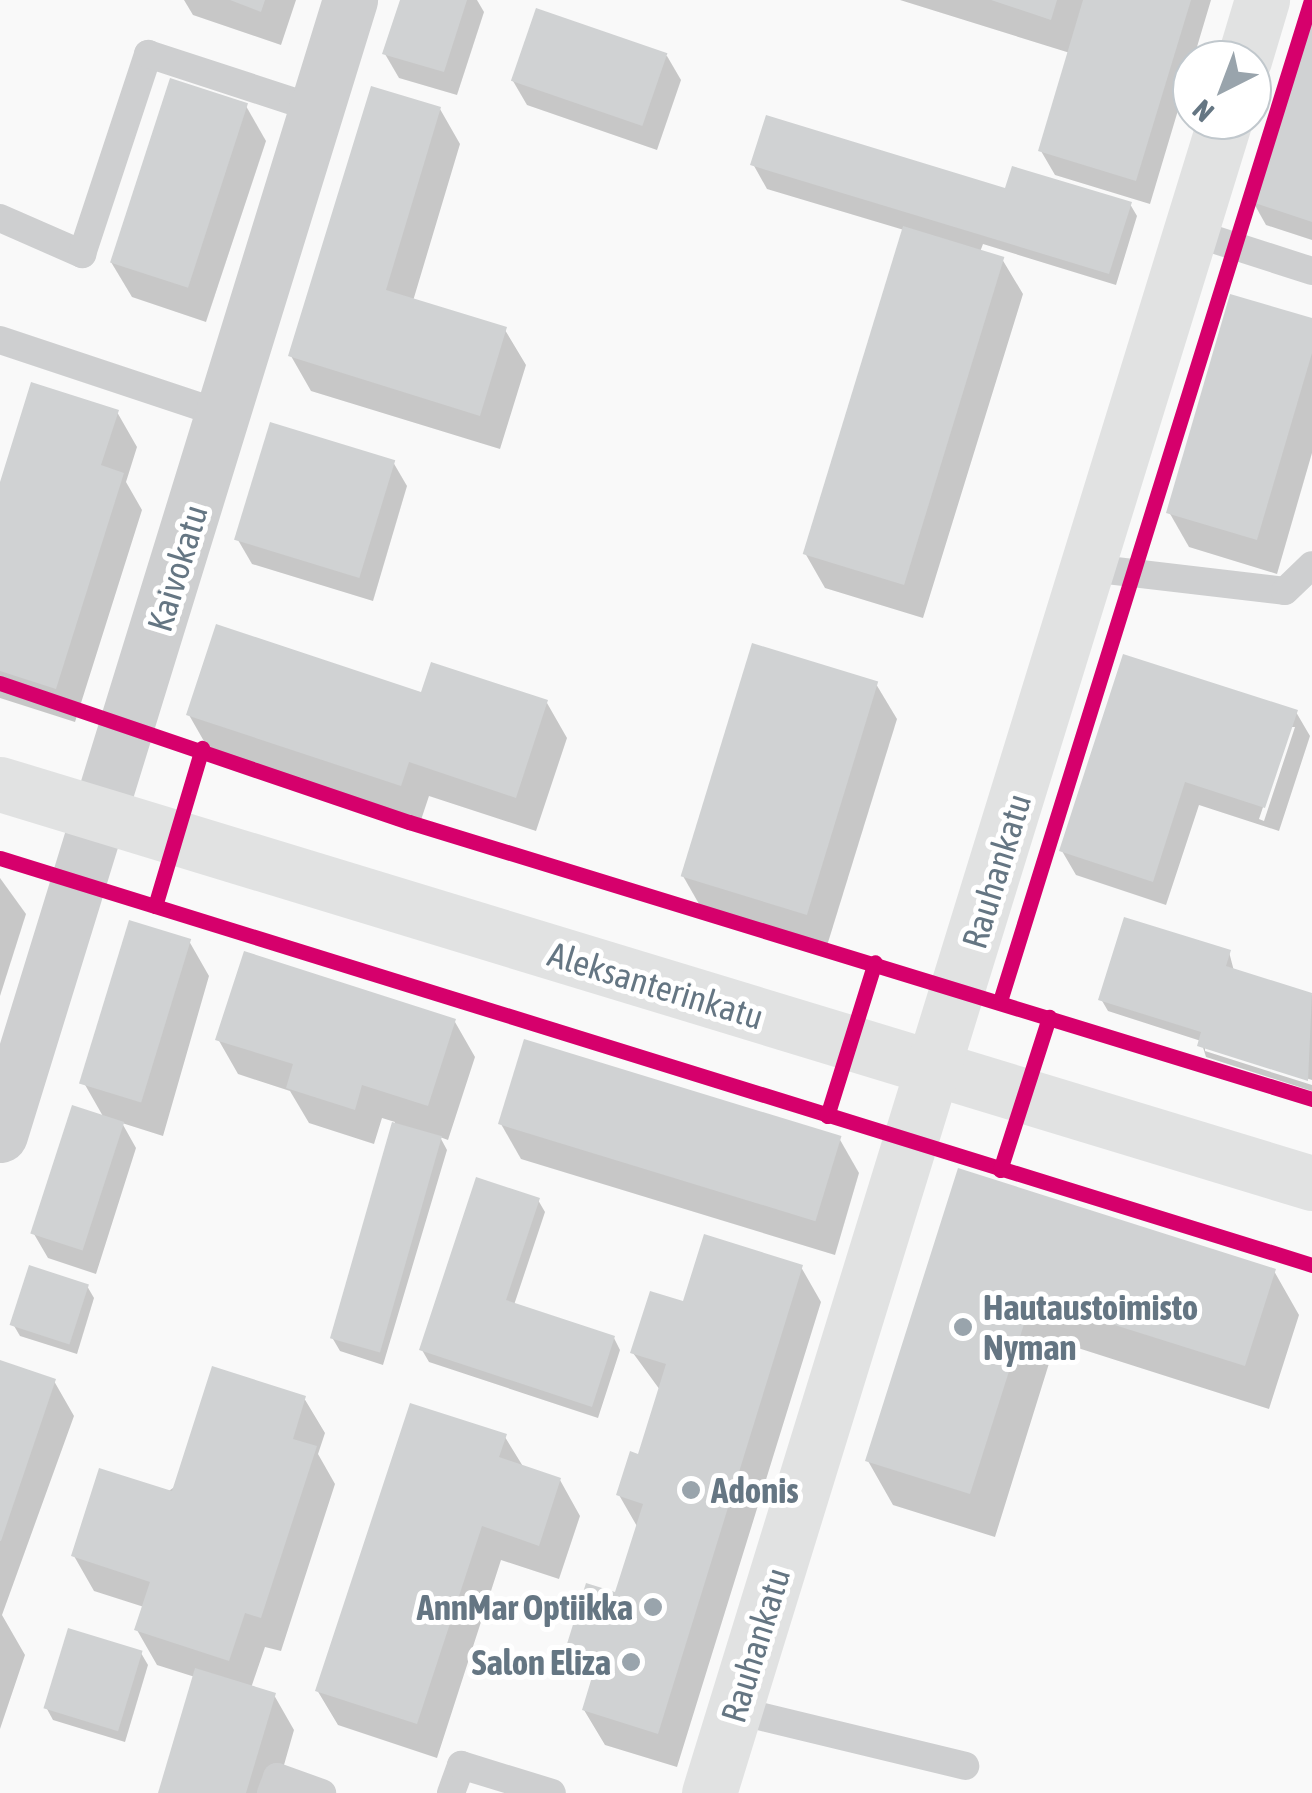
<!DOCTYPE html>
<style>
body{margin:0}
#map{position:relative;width:1312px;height:1793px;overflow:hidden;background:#f9f9f9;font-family:"Asap Condensed",sans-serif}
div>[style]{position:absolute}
.shadow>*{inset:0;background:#0003}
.building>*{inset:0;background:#d0d2d3;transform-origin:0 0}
.lane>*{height:28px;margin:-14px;padding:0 14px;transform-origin:14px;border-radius:14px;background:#cecfd0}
.street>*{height:55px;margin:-27.5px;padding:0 27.5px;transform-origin:27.5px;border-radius:27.5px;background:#cecfd0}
.secondary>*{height:55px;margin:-27.5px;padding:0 27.5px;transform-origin:27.5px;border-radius:27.5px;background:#e1e2e2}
.cycleway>*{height:15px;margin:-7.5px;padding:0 7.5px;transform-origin:7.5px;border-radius:7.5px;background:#d6006c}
.dots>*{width:28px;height:28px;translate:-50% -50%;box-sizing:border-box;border:5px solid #fff;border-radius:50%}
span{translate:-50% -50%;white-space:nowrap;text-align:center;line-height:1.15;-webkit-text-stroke:10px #fff;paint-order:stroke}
.street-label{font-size:35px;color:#657683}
.poi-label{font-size:35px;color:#657683;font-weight:700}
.left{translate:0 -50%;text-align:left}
.right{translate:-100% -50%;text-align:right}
.north{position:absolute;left:1172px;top:40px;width:100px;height:100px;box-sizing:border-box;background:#fff;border:2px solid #c1c8cd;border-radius:50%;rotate:222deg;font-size:28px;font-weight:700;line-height:40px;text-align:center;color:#657683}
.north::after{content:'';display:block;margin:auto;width:35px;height:45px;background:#99a4ac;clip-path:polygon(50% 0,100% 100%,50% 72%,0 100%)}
</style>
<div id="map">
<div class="shadow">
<div style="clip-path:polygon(184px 0,296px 0,281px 45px,193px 15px)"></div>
<div style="clip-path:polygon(403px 0,477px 0,484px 12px,457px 95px,399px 78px,385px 54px)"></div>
<div style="clip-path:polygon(900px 0,1211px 0,1150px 204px,1055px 175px,1041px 151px,1070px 53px)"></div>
<div style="clip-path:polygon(1312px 17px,1312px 240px,1266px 225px,1252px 200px)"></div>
<div style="clip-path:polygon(667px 56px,681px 80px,657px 150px,527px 105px,513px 81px)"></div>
<div style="clip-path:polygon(246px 106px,266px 141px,206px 322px,132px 297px,111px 262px)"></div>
<div style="clip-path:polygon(440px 109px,460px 144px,413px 301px,505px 330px,526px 365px,500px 449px,311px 391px,291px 356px)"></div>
<div style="clip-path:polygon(753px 164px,1130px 204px,1137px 216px,1116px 285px,983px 244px,980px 252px,1002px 259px,1023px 294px,923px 618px,825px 588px,805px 553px,904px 230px,767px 189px)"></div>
<div style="clip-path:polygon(1312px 321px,1312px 453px,1277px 574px,1189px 547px,1169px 512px)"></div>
<div style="clip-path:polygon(117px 412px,137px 447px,126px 482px,142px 510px,75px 722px,0 698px,0 490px)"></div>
<div style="clip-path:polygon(393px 462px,407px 486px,373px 601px,252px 564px,238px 540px)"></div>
<div style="clip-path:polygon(876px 684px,897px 719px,826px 949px,703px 911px,683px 876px)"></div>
<div style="clip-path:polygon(423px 695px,547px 703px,567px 738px,536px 831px,429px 796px,421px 820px,209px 750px,189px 715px)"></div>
<div style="clip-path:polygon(evenodd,1296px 712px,1310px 736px,1279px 831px,1199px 805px,1166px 905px,1076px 875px,1062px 851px,1296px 712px,1290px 727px,1295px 727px,1264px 821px,1259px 819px,1290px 727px)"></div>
<div style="clip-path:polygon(0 878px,26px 914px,0 996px)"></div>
<div style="clip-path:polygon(189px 941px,209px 976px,163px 1136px,122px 1123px,136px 1148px,96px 1274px,48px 1258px,34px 1234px,104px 1118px,84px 1083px)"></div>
<div style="clip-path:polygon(1229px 952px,1234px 971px,1312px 995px,1312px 1080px,1205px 1046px,1205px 1051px,1312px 1085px,1312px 1091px,1206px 1057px,1201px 1041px,1108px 1011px,1101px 999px)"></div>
<div style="clip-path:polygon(455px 1022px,475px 1057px,448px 1140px,440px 1137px,447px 1150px,383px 1365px,340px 1351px,333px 1339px,395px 1122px,382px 1118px,374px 1144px,309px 1123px,290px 1091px,238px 1074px,218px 1039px)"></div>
<div style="clip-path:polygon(501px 1124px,839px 1138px,859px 1173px,835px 1255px,521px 1159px)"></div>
<div style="clip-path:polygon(959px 1171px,1274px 1271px,1299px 1315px,1269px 1409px,1056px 1341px,995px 1537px,893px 1505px,868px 1461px)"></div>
<div style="clip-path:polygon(538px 1200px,545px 1212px,514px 1305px,614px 1338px,620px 1350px,598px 1418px,429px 1362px,422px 1350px)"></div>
<div style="clip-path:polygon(801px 1267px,821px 1302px,677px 1767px,605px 1745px,584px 1710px,593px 1683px,568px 1647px,617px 1595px,638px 1528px,619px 1495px,640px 1457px,660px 1390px,633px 1353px,685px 1304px)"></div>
<div style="clip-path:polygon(87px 1286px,94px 1298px,77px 1354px,20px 1336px,13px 1324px)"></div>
<div style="clip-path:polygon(0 1363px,54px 1381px,74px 1416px,2px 1615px,25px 1655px,0 1729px)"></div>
<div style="clip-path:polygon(304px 1398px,325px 1433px,318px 1454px,335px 1484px,281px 1651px,265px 1647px,251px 1688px,274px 1695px,294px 1730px,276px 1793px,160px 1793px,195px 1677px,157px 1665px,137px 1630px,144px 1607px,94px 1591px,74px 1556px)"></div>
<div style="clip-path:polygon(505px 1437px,524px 1468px,560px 1480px,580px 1516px,559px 1579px,501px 1560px,437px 1758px,338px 1725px,317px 1690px)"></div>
<div style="clip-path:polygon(141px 1653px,148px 1665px,125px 1742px,53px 1720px,47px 1709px)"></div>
</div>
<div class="building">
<div style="clip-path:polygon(230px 0,265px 0,261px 12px)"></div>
<div style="clip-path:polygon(400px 0,467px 0,444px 72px,382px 54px)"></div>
<div style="clip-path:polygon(991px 0,1057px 0,1051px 20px)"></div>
<div style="clip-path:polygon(1083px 0,1191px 0,1136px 181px,1038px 151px)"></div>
<div style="left:536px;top:8px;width:139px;height:77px;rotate:19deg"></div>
<div style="clip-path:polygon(1311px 12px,1312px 12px,1312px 222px,1249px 201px)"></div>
<div style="left:170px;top:78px;width:82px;height:194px;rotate:18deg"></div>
<div style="clip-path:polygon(371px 86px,441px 107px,386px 290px,507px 327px,480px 416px,288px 356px)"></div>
<div style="clip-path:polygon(766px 115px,1005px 188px,1012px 166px,1132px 202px,1109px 274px,750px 165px)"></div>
<div style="left:903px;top:226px;width:106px;height:343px;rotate:17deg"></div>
<div style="clip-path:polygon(1230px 294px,1312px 318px,1312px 353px,1257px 540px,1166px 513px)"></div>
<div style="clip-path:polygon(31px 382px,119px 410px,101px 465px,124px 473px,56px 689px,0 671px,0 482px)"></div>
<div style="left:270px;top:422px;width:131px;height:123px;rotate:17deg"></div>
<div style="clip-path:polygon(216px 624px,421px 692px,431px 662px,548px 700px,516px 798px,409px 762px,401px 786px,186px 715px)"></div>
<div style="left:752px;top:643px;width:132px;height:244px;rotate:17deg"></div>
<div style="clip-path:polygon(1123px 654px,1298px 710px,1265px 808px,1185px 782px,1153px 882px,1059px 851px)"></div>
<div style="clip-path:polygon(1124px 917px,1231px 950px,1226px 966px,1312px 993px,1308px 1081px,1197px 1046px,1201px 1032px,1098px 1000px)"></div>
<div style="left:129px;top:920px;width:65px;height:171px;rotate:17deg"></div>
<div style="clip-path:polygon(244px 951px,456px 1019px,428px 1106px,362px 1085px,355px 1110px,286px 1088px,293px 1064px,215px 1040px)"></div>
<div style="left:524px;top:1039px;width:332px;height:89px;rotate:17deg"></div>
<div style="left:72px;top:1105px;width:55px;height:135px;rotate:18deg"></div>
<div style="left:392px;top:1122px;width:52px;height:225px;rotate:16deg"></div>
<div style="clip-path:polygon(958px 1168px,1276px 1269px,1245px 1366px,1032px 1299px,970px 1494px,865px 1461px)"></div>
<div style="clip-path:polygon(476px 1177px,540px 1198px,506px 1300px,615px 1336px,592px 1407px,419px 1350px)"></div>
<div style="clip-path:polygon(704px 1234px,803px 1265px,658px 1734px,582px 1710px,598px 1657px,566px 1647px,586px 1583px,615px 1592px,643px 1504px,616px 1495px,630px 1451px,638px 1454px,666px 1364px,630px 1353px,650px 1291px,683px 1301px)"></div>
<div style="left:29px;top:1265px;width:63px;height:63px;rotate:18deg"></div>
<div style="clip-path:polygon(0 1360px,56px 1379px,1px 1541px,0 1541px)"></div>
<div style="clip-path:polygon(212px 1366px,306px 1396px,293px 1439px,317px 1446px,261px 1618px,245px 1613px,229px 1661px,134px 1630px,150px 1582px,71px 1556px,99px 1468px,172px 1491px)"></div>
<div style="clip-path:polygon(410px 1403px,507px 1434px,499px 1457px,561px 1478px,539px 1546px,482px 1526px,417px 1724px,315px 1691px)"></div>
<div style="left:68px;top:1628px;width:78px;height:84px;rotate:17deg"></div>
<div style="clip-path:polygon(195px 1668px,276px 1693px,246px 1793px,158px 1793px)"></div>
</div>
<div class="lane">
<div style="left:0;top:218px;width:90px;rotate:23.7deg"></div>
<div style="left:82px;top:254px;width:211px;rotate:-71.7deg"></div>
<div style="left:148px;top:54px;width:177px;rotate:18.1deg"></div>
<div style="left:1191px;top:232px;width:127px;rotate:17.9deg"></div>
<div style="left:0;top:340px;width:235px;rotate:18.4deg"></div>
<div style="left:1090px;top:568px;width:196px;rotate:6.7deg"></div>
<div style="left:1285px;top:591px;width:37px;rotate:-44deg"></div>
<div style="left:734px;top:1710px;width:238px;rotate:13.6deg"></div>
<div style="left:271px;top:1793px;width:17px;rotate:-69deg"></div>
<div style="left:277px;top:1777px;width:48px;rotate:19.6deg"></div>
<div style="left:451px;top:1793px;width:30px;rotate:-70deg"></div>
<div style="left:461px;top:1765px;width:95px;rotate:17.1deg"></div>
</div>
<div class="street">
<div style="left:0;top:1135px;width:1188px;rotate:-72.86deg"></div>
</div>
<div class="secondary">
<div style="left:1244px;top:60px;width:63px;rotate:-73.3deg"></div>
<div style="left:0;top:784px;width:1371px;rotate:16.92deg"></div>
<div style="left:709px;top:1793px;width:1751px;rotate:-72.86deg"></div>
</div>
<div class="cycleway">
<div style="left:0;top:683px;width:432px;rotate:18.8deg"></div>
<div style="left:409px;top:822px;width:945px;rotate:17.05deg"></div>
<div style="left:0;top:858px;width:1374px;rotate:17.23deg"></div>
<div style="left:155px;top:906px;width:165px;rotate:-73.4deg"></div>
<div style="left:1000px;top:1001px;width:1048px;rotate:-72.74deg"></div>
<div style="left:827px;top:1116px;width:161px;rotate:-72.7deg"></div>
<div style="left:1000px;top:1170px;width:161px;rotate:-72.2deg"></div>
</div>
<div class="dots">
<div style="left:963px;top:1327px;background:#99a4ac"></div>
<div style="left:691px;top:1490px;background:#99a4ac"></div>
<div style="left:653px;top:1607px;background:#99a4ac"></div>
<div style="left:631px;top:1662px;background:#99a4ac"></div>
</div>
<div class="street-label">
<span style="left:177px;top:568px;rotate:-73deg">Kaivokatu</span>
<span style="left:996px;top:871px;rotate:-73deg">Rauhankatu</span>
<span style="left:656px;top:985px;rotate:17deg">Aleksanterinkatu</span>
<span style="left:755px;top:1645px;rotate:-73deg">Rauhankatu</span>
</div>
<div class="poi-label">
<span class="left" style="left:983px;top:1327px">Hautaustoimisto<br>Nyman</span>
<span class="left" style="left:711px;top:1490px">Adonis</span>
<span class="right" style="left:633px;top:1607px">AnnMar Optiikka</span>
<span class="right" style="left:611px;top:1662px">Salon Eliza</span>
</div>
<div class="north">N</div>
</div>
